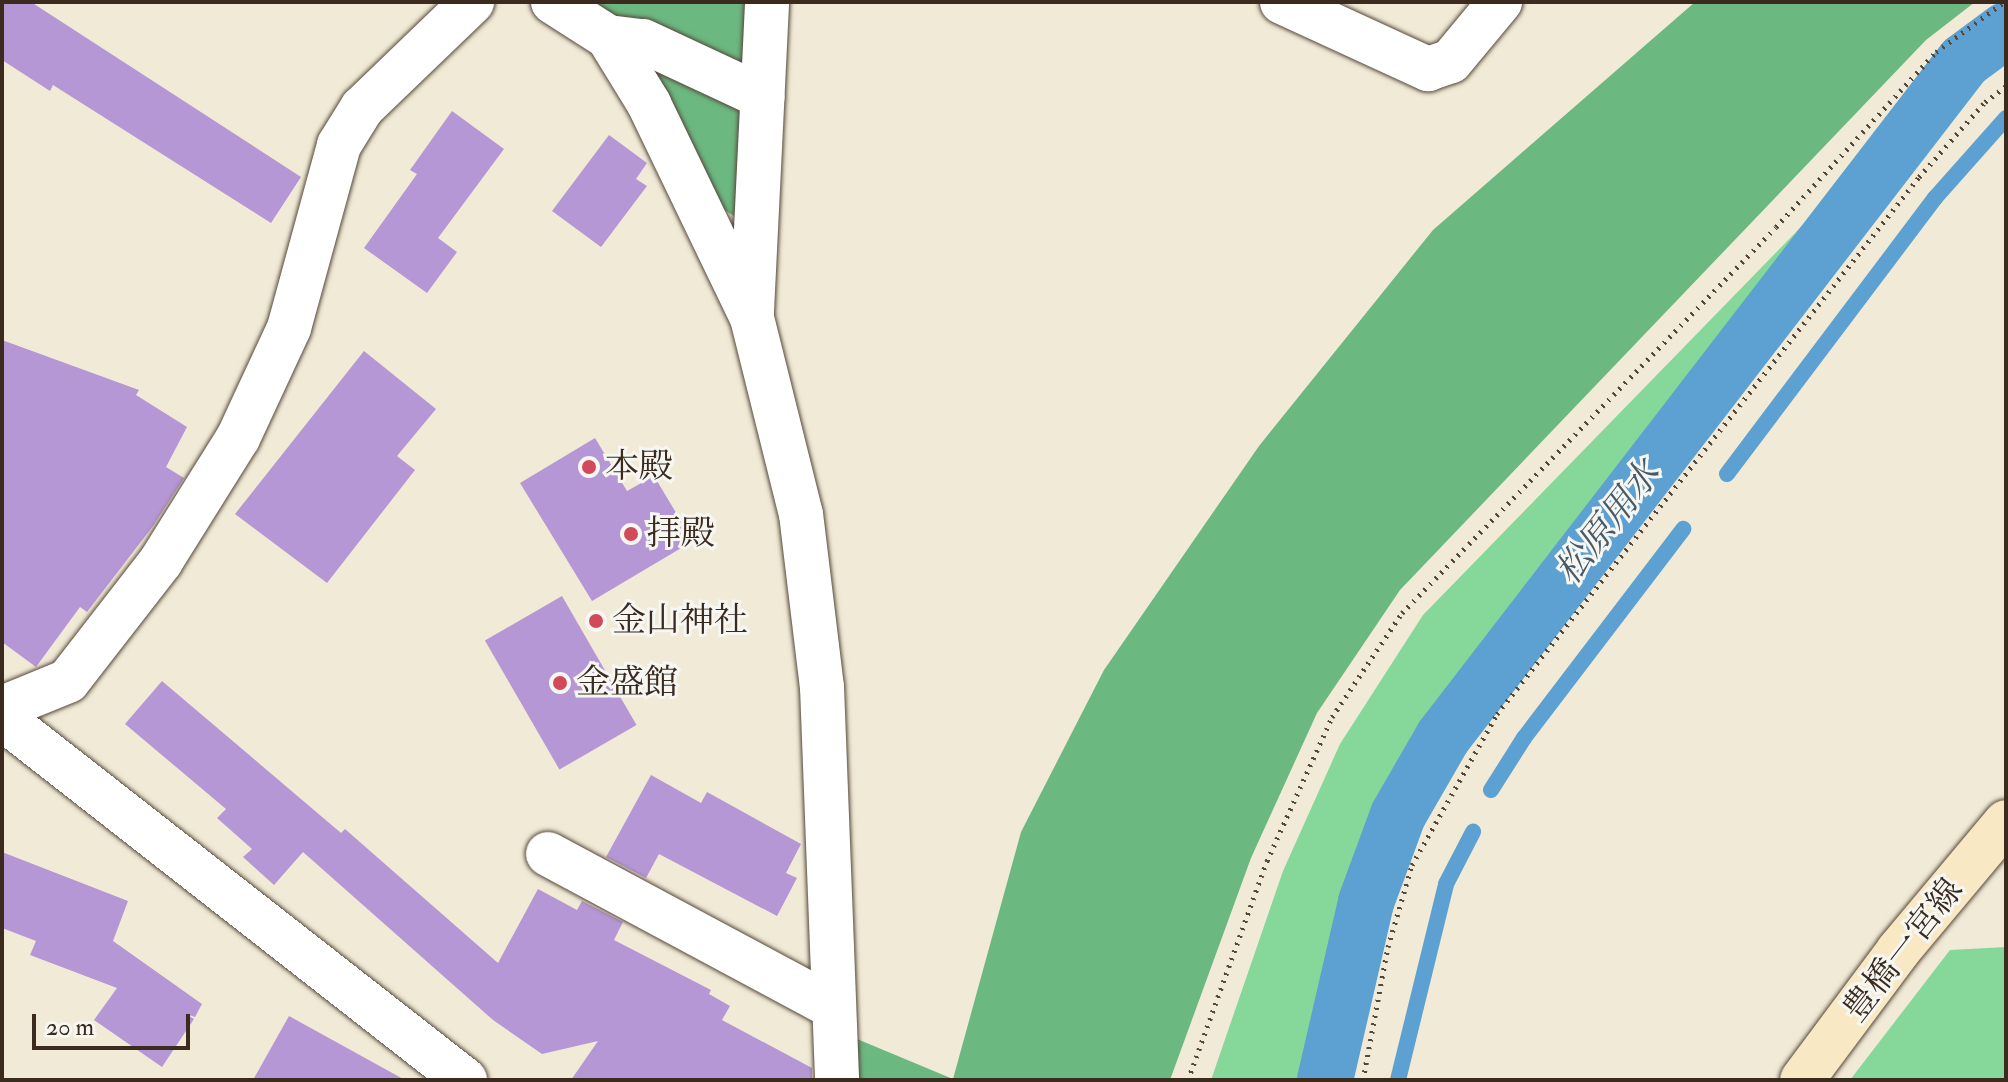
<!DOCTYPE html>
<meta charset="utf-8">
<style>
body{margin:0}
#map{position:relative;width:2008px;height:1082px;overflow:hidden;background:#f0ead6;font-family:"IM FELL Double Pica","Noto Serif JP",serif}
div>[style]{position:absolute}
.green>*{inset:0;background:#85d899}
.forest>*{inset:0;background:#6cb881}
.stream>*{height:16px;margin:-8px;padding:0 8px;transform-origin:8px;border-radius:8px;background:#5ca1d1}
.canal>*{height:56px;margin:-28px;padding:0 28px;transform-origin:28px;border-radius:28px;background:#5ca1d1}
.building>*{inset:0;background:#b697d5;transform-origin:0 0}
.path>*{height:5px;margin-top:-2.5px;transform-origin:0;background:repeating-linear-gradient(90deg,#56473a 0 2px,transparent 0 8px)}
.roads{filter:drop-shadow(0 0 2px #56473a) drop-shadow(0 0 2px #56473a)}
.street>*{height:44px;margin:-22px;padding:0 22px;transform-origin:22px;border-radius:22px;background:#fff}
.secondary>*{height:44px;margin:-22px;padding:0 22px;transform-origin:22px;border-radius:22px;background:#f8e8c3}
.dots>*{width:22px;height:22px;translate:-50% -50%;box-sizing:border-box;border:4px solid #f6f6f2;border-radius:50%}
span{translate:-50% -50%;white-space:nowrap;text-align:center;line-height:1.15;-webkit-text-stroke:6px #f6f6f2;paint-order:stroke}
.poi-label{font-size:34px;color:#3b2a1e}
.left{translate:0 -50%;text-align:left}
.street-label{font-size:34px;color:#3b2a1e}
.water-label{font-size:36px;color:#485a66;font-style:italic}
.frame{position:absolute;inset:0;border:4px solid #3b2a1e;pointer-events:none}
.scale{position:absolute;left:32px;top:1014px;width:158px;height:36px;box-sizing:border-box;border:4px solid #3b2a1e;border-top:0;padding-left:10px;font-size:24px;line-height:28px;white-space:nowrap;color:#3b2a1e;-webkit-text-stroke:6px #f6f6f2;paint-order:stroke}
</style>
<div id="map">
<div class="green">
<div style="clip-path:polygon(1871px 155px,1423px 730px,1381px 808px,1344px 900px,1299px 1080px,1211px 1080px,1283px 871px,1340px 744px,1423px 615px)"></div>
<div style="clip-path:polygon(2006px 947px,2006px 1080px,1850px 1080px,1950px 950px)"></div>
</div>
<div class="forest">
<div style="clip-path:polygon(580px 2px,757px 2px,750px 200px,734px 216px,711px 202px)"></div>
<div style="clip-path:polygon(1695px 2px,1975px 2px,1926px 40px,1400px 590px,1317px 713px,1251px 858px,1170px 1080px,850px 1080px,845px 1034px,953px 1079px,1021px 832px,1104px 670px,1259px 446px,1433px 230px)"></div>
</div>
<div class="stream">
<div style="left:1727px;top:474px;width:346px;rotate:-53deg"></div>
<div style="left:1935px;top:198px;width:107px;rotate:-48.4deg"></div>
<div style="left:1491px;top:790px;width:62px;rotate:-57.6deg"></div>
<div style="left:1524px;top:738px;width:263px;rotate:-52.7deg"></div>
<div style="left:1398px;top:1080px;width:202px;rotate:-76.2deg"></div>
<div style="left:1446px;top:884px;width:59px;rotate:-62.6deg"></div>
</div>
<div class="canal">
<div style="left:1325px;top:1080px;width:183px;rotate:-77deg"></div>
<div style="left:1366px;top:902px;width:93px;rotate:-69.8deg"></div>
<div style="left:1398px;top:815px;width:90px;rotate:-60deg"></div>
<div style="left:1443px;top:737px;width:853px;rotate:-52.38deg"></div>
<div style="left:1964px;top:61px;width:52px;rotate:-36.4deg"></div>
</div>
<div class="building">
<div style="clip-path:polygon(2px 2px,31px 2px,301px 177px,271px 223px,53px 85px,50px 91px,2px 60px)"></div>
<div style="clip-path:polygon(452px 111px,504px 149px,438px 238px,457px 252px,427px 293px,364px 248px,417px 174px,410px 170px)"></div>
<div style="clip-path:polygon(609px 135px,647px 163px,636px 179px,647px 186px,601px 247px,552px 211px)"></div>
<div style="clip-path:polygon(2px 340px,139px 390px,136px 395px,187px 427px,166px 467px,184px 478px,153px 526px,87px 612px,80px 607px,36px 667px,2px 642px)"></div>
<div style="clip-path:polygon(364px 351px,436px 409px,397px 456px,415px 470px,327px 583px,235px 514px)"></div>
<div style="clip-path:polygon(595px 438px,627px 491px,654px 476px,693px 541px,592px 601px,520px 483px)"></div>
<div style="left:562px;top:596px;width:149px;height:89px;rotate:60deg"></div>
<div style="clip-path:polygon(162px 681px,341px 833px,345px 829px,498px 963px,538px 889px,577px 910px,582px 901px,623px 922px,614px 940px,711px 990px,709px 994px,730px 1006px,722px 1020px,812px 1068px,812px 1080px,571px 1080px,598px 1041px,542px 1054px,493px 1020px,303px 852px,274px 885px,243px 857px,252px 849px,217px 818px,226px 809px,125px 724px)"></div>
<div style="clip-path:polygon(651px 775px,701px 803px,707px 792px,801px 844px,786px 873px,797px 878px,777px 916px,659px 854px,646px 878px,606px 857px)"></div>
<div style="clip-path:polygon(2px 852px,128px 901px,113px 941px,202px 1004px,195px 1017px,186px 1014px,194px 1019px,162px 1067px,94px 1020px,117px 988px,30px 955px,36px 941px,2px 928px)"></div>
<div style="clip-path:polygon(289px 1016px,405px 1080px,253px 1080px)"></div>
</div>
<div class="path">
<div style="left:1188px;top:1080px;width:233px;rotate:-70.2deg"></div>
<div style="left:1267px;top:861px;width:158px;rotate:-65.7deg"></div>
<div style="left:1332px;top:717px;width:125px;rotate:-56.1deg"></div>
<div style="left:1402px;top:613px;width:537px;rotate:-45.9deg"></div>
<div style="left:1776px;top:227px;width:237px;rotate:-47.6deg"></div>
<div style="left:1936px;top:52px;width:84px;rotate:-36.3deg"></div>
<div style="left:1363px;top:1080px;width:135px;rotate:-79.4deg"></div>
<div style="left:1388px;top:947px;width:85px;rotate:-73.7deg"></div>
<div style="left:1412px;top:865px;width:173px;rotate:-60.6deg"></div>
<div style="left:1497px;top:714px;width:683px;rotate:-51.84deg"></div>
<div style="left:1919px;top:177px;width:100px;rotate:-48.7deg"></div>
<div style="left:1985px;top:102px;width:26px;rotate:-37deg"></div>
</div>
<div class="roads">
<div class="street">
<div style="left:553px;top:2px;width:65px;rotate:32.5deg"></div>
<div style="left:608px;top:37px;width:79px;rotate:58.5deg"></div>
<div style="left:649px;top:104px;width:237px;rotate:64.3deg"></div>
<div style="left:752px;top:318px;width:202px;rotate:76deg"></div>
<div style="left:801px;top:514px;width:174px;rotate:83.1deg"></div>
<div style="left:822px;top:687px;width:393px;rotate:87.8deg"></div>
<div style="left:1282px;top:2px;width:161px;rotate:24.7deg"></div>
<div style="left:1428px;top:69px;width:24px;rotate:-19deg"></div>
<div style="left:1451px;top:61px;width:77px;rotate:-50.3deg"></div>
<div style="left:608px;top:37px;width:35px;rotate:7deg"></div>
<div style="left:643px;top:41px;width:132px;rotate:25deg"></div>
<div style="left:752px;top:311px;width:309px;rotate:-87.2deg"></div>
<div style="left:2px;top:708px;width:71px;rotate:-22.2deg"></div>
<div style="left:68px;top:681px;width:152px;rotate:-52.2deg"></div>
<div style="left:161px;top:561px;width:145px;rotate:-58deg"></div>
<div style="left:238px;top:438px;width:121px;rotate:-65.1deg"></div>
<div style="left:289px;top:328px;width:190px;rotate:-74.7deg"></div>
<div style="left:339px;top:145px;width:44px;rotate:-58.1deg"></div>
<div style="left:362px;top:108px;width:153px;rotate:-43.9deg"></div>
<div style="left:2px;top:718px;width:588px;rotate:38.02deg"></div>
<div style="left:548px;top:854px;width:322px;rotate:28.2deg"></div>
</div>
<div class="secondary">
<div style="left:1802px;top:1080px;width:161px;rotate:-53.3deg"></div>
<div style="left:1898px;top:951px;width:168px;rotate:-50.1deg"></div>
</div>
</div>
<div class="dots">
<div style="left:589px;top:467px;background:#d1495b"></div>
<div style="left:631px;top:534px;background:#d1495b"></div>
<div style="left:596px;top:621px;background:#d1495b"></div>
<div style="left:560px;top:683px;background:#d1495b"></div>
</div>
<div class="poi-label">
<span class="left" style="left:605px;top:467px">本殿</span>
<span class="left" style="left:647px;top:534px">拝殿</span>
<span class="left" style="left:612px;top:621px">金山神社</span>
<span class="left" style="left:576px;top:683px">金盛館</span>
</div>
<div class="street-label">
<span style="left:1903px;top:950px;rotate:-52deg">豊橋一宮線</span>
</div>
<div class="water-label">
<span style="left:1608px;top:523px;rotate:-52deg">松原用水</span>
</div>
<div class="frame"></div>
<div class="scale">20 m</div>
</div>
